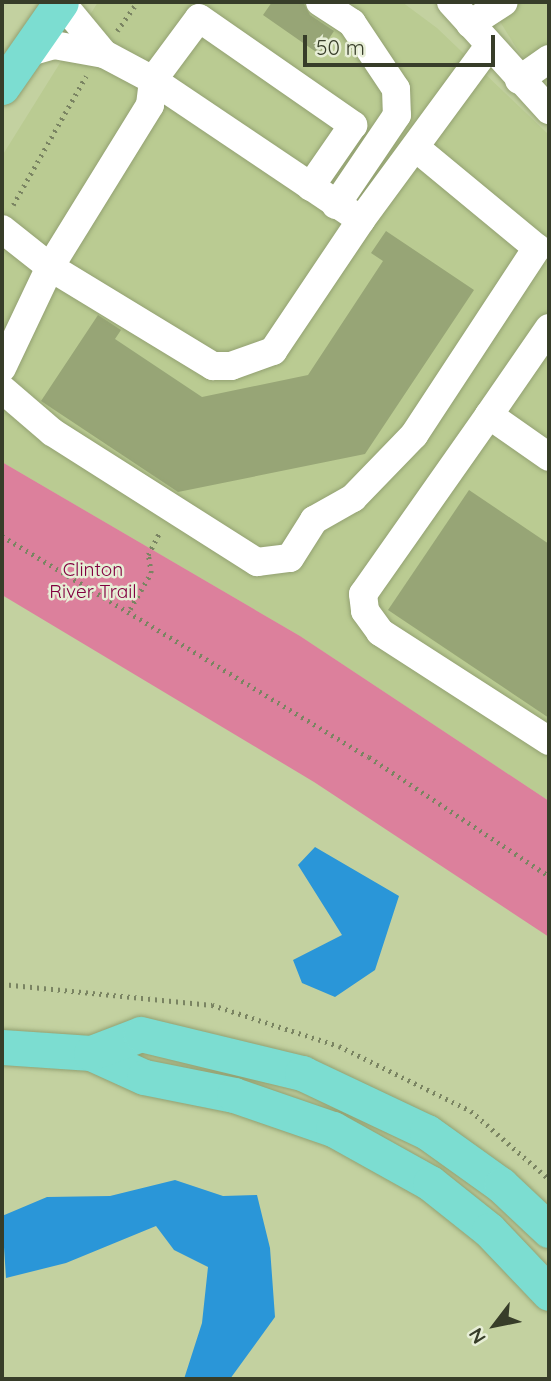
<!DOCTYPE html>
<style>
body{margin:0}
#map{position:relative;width:551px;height:1381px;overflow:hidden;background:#c3d1a0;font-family:Quicksand,sans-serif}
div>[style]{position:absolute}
.built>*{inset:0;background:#bacb92}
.green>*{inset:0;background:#dc809c}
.water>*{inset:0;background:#2a96d8}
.building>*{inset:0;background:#97a576}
.path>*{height:4.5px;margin-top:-2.25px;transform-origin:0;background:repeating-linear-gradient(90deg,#7a8462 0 2px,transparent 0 7px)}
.roads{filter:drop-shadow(0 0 2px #92a071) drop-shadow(0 0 2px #92a071)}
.minor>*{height:28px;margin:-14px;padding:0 14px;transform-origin:14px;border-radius:14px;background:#fff}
.major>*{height:35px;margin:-17.5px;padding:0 17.5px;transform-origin:17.5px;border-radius:17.5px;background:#7cddd1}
span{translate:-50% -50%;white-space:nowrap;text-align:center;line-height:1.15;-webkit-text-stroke:5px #e7eed6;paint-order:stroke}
.park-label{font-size:19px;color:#820040}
.frame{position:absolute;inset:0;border:4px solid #373d29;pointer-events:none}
.north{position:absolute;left:460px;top:1290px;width:70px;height:70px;-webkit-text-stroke:5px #e7eed6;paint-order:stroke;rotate:238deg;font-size:19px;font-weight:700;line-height:28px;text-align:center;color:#373d29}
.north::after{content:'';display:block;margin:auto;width:24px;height:32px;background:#373d29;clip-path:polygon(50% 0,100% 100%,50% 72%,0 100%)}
.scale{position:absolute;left:303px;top:35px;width:192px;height:32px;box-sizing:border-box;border:4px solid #373d29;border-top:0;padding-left:9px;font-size:21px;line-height:24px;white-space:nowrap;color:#373d29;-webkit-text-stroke:5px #e7eed6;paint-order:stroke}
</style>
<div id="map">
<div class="built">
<div style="clip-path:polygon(98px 2px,402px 2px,437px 28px,549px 135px,549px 801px,300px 636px,2px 462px,2px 156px)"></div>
<div style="clip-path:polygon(488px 2px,549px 2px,549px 83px,517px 49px)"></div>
</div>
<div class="green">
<div style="clip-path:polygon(2px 462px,300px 636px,549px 801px,549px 937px,314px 782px,2px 595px)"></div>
</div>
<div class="water">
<div style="clip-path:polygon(315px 847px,399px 896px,375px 970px,335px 997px,302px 983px,293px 960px,342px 935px,298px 865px)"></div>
<div style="clip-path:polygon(175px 1180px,223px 1196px,257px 1195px,270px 1248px,275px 1317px,230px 1379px,184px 1379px,202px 1323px,208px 1267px,174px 1250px,156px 1226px,66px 1263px,6px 1278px,2px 1216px,47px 1197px,110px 1196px)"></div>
</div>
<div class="building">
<div style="clip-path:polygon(272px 2px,303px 2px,310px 15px,334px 31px,319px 54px,263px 15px)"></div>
<div style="clip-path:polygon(386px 231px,474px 290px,365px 454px,178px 492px,41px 401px,98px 315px,121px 330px,115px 339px,202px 397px,308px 375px,383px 261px,371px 253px)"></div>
<div style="clip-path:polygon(469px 490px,549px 544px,549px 718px,388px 610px)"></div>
</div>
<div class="path">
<div style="left:117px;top:31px;width:35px;rotate:-55deg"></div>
<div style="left:13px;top:205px;width:148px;rotate:-60.5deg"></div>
<div style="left:2px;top:536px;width:428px;rotate:31.1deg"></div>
<div style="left:369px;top:757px;width:216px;rotate:33.5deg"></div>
<div style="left:130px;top:609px;width:42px;rotate:-59.7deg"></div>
<div style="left:151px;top:573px;width:18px;rotate:-99deg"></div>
<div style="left:148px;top:555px;width:27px;rotate:-63deg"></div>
<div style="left:2px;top:984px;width:211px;rotate:5.7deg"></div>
<div style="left:212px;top:1005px;width:133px;rotate:17.9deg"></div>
<div style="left:339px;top:1046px;width:147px;rotate:26.2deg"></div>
<div style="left:471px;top:1111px;width:103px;rotate:41.1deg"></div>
</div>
<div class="roads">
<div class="minor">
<div style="left:61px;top:2px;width:67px;rotate:50.4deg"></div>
<div style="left:320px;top:2px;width:38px;rotate:33deg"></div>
<div style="left:352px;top:23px;width:79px;rotate:56.3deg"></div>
<div style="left:396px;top:89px;width:26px;rotate:88deg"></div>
<div style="left:397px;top:115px;width:109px;rotate:124.1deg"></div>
<div style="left:451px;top:2px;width:146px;rotate:47.8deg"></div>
<div style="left:470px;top:24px;width:40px;rotate:-32.9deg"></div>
<div style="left:519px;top:80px;width:37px;rotate:-35deg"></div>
<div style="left:361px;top:220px;width:216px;rotate:-53.7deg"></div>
<div style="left:2px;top:229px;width:61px;rotate:38.4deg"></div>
<div style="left:50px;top:267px;width:191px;rotate:31.3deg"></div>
<div style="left:213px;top:366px;width:18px"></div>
<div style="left:231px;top:366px;width:45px;rotate:-19.7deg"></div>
<div style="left:273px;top:351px;width:158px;rotate:-56.1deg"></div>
<div style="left:361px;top:220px;width:251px;rotate:-146.1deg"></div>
<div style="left:153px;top:80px;width:55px;rotate:-152deg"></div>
<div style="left:104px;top:54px;width:51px;rotate:-169.8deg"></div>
<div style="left:54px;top:45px;width:32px;rotate:164deg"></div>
<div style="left:549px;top:328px;width:106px;rotate:124.6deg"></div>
<div style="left:489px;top:415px;width:73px;rotate:35deg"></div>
<div style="left:2px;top:368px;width:112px;rotate:-64.6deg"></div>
<div style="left:50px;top:267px;width:190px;rotate:-58.3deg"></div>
<div style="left:150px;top:105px;width:25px;rotate:-83deg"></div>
<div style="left:153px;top:80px;width:77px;rotate:-53.4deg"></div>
<div style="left:199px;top:18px;width:188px;rotate:34.8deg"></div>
<div style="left:353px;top:125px;width:75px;rotate:124.7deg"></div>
<div style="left:2px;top:389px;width:66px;rotate:40.7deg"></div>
<div style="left:52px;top:432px;width:243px;rotate:32.4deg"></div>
<div style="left:257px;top:562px;width:33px;rotate:-7deg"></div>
<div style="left:290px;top:558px;width:45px;rotate:-57.7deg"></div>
<div style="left:314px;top:520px;width:45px;rotate:-29.4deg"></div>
<div style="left:353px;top:498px;width:88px;rotate:-45.9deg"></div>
<div style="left:414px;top:435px;width:224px;rotate:-56.7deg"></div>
<div style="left:537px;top:248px;width:157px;rotate:-140.4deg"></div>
<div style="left:489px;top:415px;width:219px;rotate:125.1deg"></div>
<div style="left:363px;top:594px;width:17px;rotate:83deg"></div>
<div style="left:365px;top:611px;width:26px;rotate:54deg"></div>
<div style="left:380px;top:632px;width:201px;rotate:32.8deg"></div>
</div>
<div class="major">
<div style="left:2px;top:87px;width:103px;rotate:-55.2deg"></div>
<div style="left:2px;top:1047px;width:89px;rotate:3.9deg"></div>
<div style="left:91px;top:1053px;width:58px;rotate:24.4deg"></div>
<div style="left:144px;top:1077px;width:92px;rotate:11.3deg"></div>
<div style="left:234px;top:1095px;width:105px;rotate:19deg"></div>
<div style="left:333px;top:1129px;width:111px;rotate:29.1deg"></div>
<div style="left:430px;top:1183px;width:75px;rotate:38.5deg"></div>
<div style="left:489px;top:1230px;width:87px;rotate:46.4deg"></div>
<div style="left:91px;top:1053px;width:53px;rotate:-20.8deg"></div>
<div style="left:141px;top:1034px;width:166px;rotate:13.6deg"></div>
<div style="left:302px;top:1073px;width:138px;rotate:25.3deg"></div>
<div style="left:427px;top:1132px;width:91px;rotate:35.6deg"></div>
<div style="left:501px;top:1185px;width:66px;rotate:43.2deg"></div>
</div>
</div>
<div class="park-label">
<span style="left:93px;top:581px">Clinton<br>River Trail</span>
</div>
<div class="frame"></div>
<div class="north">N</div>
<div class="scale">50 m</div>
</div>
